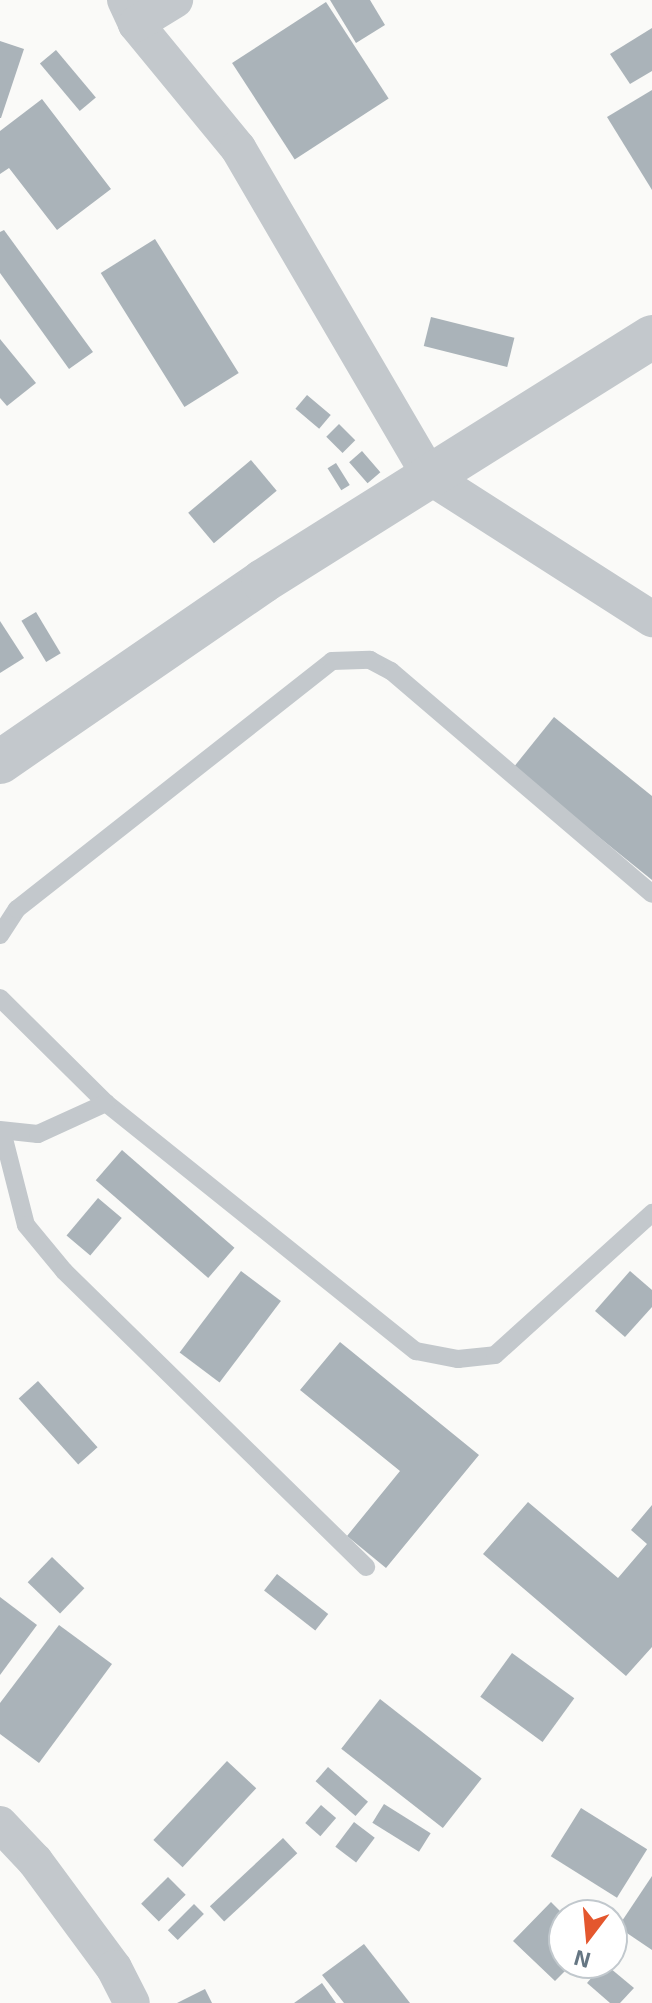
<!DOCTYPE html>
<style>
body{margin:0}
#map{position:relative;width:652px;height:2003px;overflow:hidden;background:#fafaf8;font-family:"Exo 2",sans-serif}
div>[style]{position:absolute}
.building>*{inset:0;background:#aab3b9;transform-origin:0 0}
.service>*{height:18px;margin:-9px;padding:0 9px;transform-origin:9px;border-radius:9px;background:#c3c8cc}
.minor>*{height:36px;margin:-18px;padding:0 18px;transform-origin:18px;border-radius:18px;background:#c3c8cc}
.tertiary>*{height:44px;margin:-22px;padding:0 22px;transform-origin:22px;border-radius:22px;background:#c3c8cc}
span{translate:-50% -50%;white-space:nowrap;text-align:center;line-height:1.15;-webkit-text-stroke:8px #fff;paint-order:stroke}
.north{position:absolute;left:548px;top:1899px;width:80px;height:80px;box-sizing:border-box;background:#fff;border:2px solid #c1c8cd;border-radius:50%;rotate:196deg;font-size:22px;font-weight:700;line-height:32px;text-align:center;color:#657683}
.north::after{content:'';display:block;margin:auto;width:28px;height:36px;background:#e4572e;clip-path:polygon(50% 0,100% 100%,50% 72%,0 100%)}
</style>
<div id="map">
<div class="building">
<div style="clip-path:polygon(330px 0,370px 0,385px 25px,356px 43px)"></div>
<div style="left:326px;top:2px;width:115px;height:112px;rotate:57deg"></div>
<div style="clip-path:polygon(652px 28px,652px 71px,630px 84px,610px 54px)"></div>
<div style="clip-path:polygon(0 41px,24px 49px,1px 118px,0 118px)"></div>
<div style="left:56px;top:50px;width:62px;height:21px;rotate:50deg"></div>
<div style="clip-path:polygon(652px 90px,652px 190px,607px 117px)"></div>
<div style="clip-path:polygon(42px 99px,111px 189px,57px 230px,9px 168px,0 174px,0 131px)"></div>
<div style="clip-path:polygon(4px 230px,93px 352px,69px 369px,0 273px,0 232px)"></div>
<div style="left:155px;top:239px;width:158px;height:64px;rotate:58deg"></div>
<div style="left:431px;top:317px;width:86px;height:30px;rotate:14deg"></div>
<div style="clip-path:polygon(0 339px,36px 383px,7px 406px,0 398px)"></div>
<div style="left:307px;top:395px;width:31px;height:18px;rotate:40deg"></div>
<div style="left:339px;top:424px;width:23px;height:18px;rotate:45deg"></div>
<div style="left:362px;top:451px;width:28px;height:17px;rotate:49deg"></div>
<div style="left:251px;top:460px;width:40px;height:82px;rotate:50deg"></div>
<div style="left:336px;top:463px;width:26px;height:10px;rotate:58deg"></div>
<div style="left:36px;top:612px;width:48px;height:17px;rotate:59deg"></div>
<div style="clip-path:polygon(0 621px,24px 658px,0 673px)"></div>
<div style="clip-path:polygon(554px 717px,652px 796px,652px 880px,513px 768px)"></div>
<div style="left:122px;top:1150px;width:149px;height:40px;rotate:41deg"></div>
<div style="left:98px;top:1198px;width:31px;height:49px;rotate:40deg"></div>
<div style="left:241px;top:1271px;width:50px;height:102px;rotate:37deg"></div>
<div style="clip-path:polygon(630px 1271px,652px 1290px,652px 1307px,625px 1337px,595px 1311px)"></div>
<div style="clip-path:polygon(340px 1342px,479px 1455px,386px 1568px,347px 1536px,400px 1471px,300px 1390px)"></div>
<div style="left:38px;top:1381px;width:89px;height:26px;rotate:48deg"></div>
<div style="clip-path:polygon(528px 1502px,618px 1578px,647px 1544px,631px 1530px,652px 1505px,652px 1647px,626px 1676px,483px 1554px)"></div>
<div style="left:52px;top:1557px;width:45px;height:35px;rotate:44deg"></div>
<div style="left:277px;top:1574px;width:65px;height:21px;rotate:38deg"></div>
<div style="clip-path:polygon(0 1597px,37px 1625px,0 1675px)"></div>
<div style="clip-path:polygon(59px 1625px,112px 1664px,39px 1763px,0 1734px,0 1703px)"></div>
<div style="left:512px;top:1653px;width:77px;height:54px;rotate:36deg"></div>
<div style="left:380px;top:1699px;width:129px;height:63px;rotate:38deg"></div>
<div style="left:227px;top:1761px;width:40px;height:108px;rotate:43deg"></div>
<div style="left:328px;top:1767px;width:53px;height:19px;rotate:41deg"></div>
<div style="left:384px;top:1804px;width:55px;height:22px;rotate:32deg"></div>
<div style="left:321px;top:1805px;width:20px;height:24px;rotate:41deg"></div>
<div style="left:581px;top:1808px;width:78px;height:57px;rotate:32deg"></div>
<div style="left:354px;top:1822px;width:26px;height:31px;rotate:37deg"></div>
<div style="left:283px;top:1838px;width:21px;height:100px;rotate:47deg"></div>
<div style="clip-path:polygon(652px 1876px,652px 1950px,618px 1927px)"></div>
<div style="left:168px;top:1877px;width:25px;height:38px;rotate:45deg"></div>
<div style="clip-path:polygon(551px 1902px,564px 1915px,564px 1963px,573px 1963px,555px 1981px,513px 1941px)"></div>
<div style="left:194px;top:1904px;width:14px;height:37px;rotate:45deg"></div>
<div style="clip-path:polygon(364px 1944px,410px 2003px,344px 2003px,322px 1975px)"></div>
<div style="clip-path:polygon(604px 1963px,634px 1988px,620px 2003px,610px 2003px,587px 1983px)"></div>
<div style="clip-path:polygon(322px 1983px,336px 2003px,294px 2003px)"></div>
<div style="clip-path:polygon(205px 1989px,212px 2003px,177px 2003px)"></div>
</div>
<div class="service">
<div style="left:0;top:935px;width:31px;rotate:-57deg"></div>
<div style="left:17px;top:909px;width:401px;rotate:-38.2deg"></div>
<div style="left:332px;top:661px;width:38px;rotate:-2deg"></div>
<div style="left:370px;top:660px;width:24px;rotate:28deg"></div>
<div style="left:391px;top:671px;width:343px;rotate:40.5deg"></div>
<div style="left:0;top:998px;width:149px;rotate:44.7deg"></div>
<div style="left:106px;top:1103px;width:397px;rotate:38.7deg"></div>
<div style="left:416px;top:1351px;width:43px;rotate:10.8deg"></div>
<div style="left:458px;top:1359px;width:37px;rotate:-6deg"></div>
<div style="left:495px;top:1355px;width:212px;rotate:-42.1deg"></div>
<div style="left:0;top:1130px;width:38px;rotate:6deg"></div>
<div style="left:38px;top:1134px;width:75px;rotate:-24.5deg"></div>
<div style="left:2px;top:1131px;width:97px;rotate:75.7deg"></div>
<div style="left:26px;top:1225px;width:60px;rotate:50.4deg"></div>
<div style="left:64px;top:1271px;width:423px;rotate:44.4deg"></div>
</div>
<div class="minor">
<div style="left:125px;top:0;width:26px;rotate:65deg"></div>
<div style="left:136px;top:24px;width:161px;rotate:50.6deg"></div>
<div style="left:238px;top:148px;width:381px;rotate:59.7deg"></div>
<div style="left:430px;top:477px;width:264px;rotate:32.6deg"></div>
<div style="left:136px;top:24px;width:46px;rotate:-31.6deg"></div>
<div style="left:0;top:1824px;width:51px;rotate:46.6deg"></div>
<div style="left:35px;top:1861px;width:133px;rotate:53.6deg"></div>
<div style="left:114px;top:1968px;width:39px;rotate:63deg"></div>
</div>
<div class="tertiary">
<div style="left:0;top:762px;width:319px;rotate:-34.5deg"></div>
<div style="left:263px;top:581px;width:459px;rotate:-32.1deg"></div>
</div>
<div class="north">N</div>
</div>
